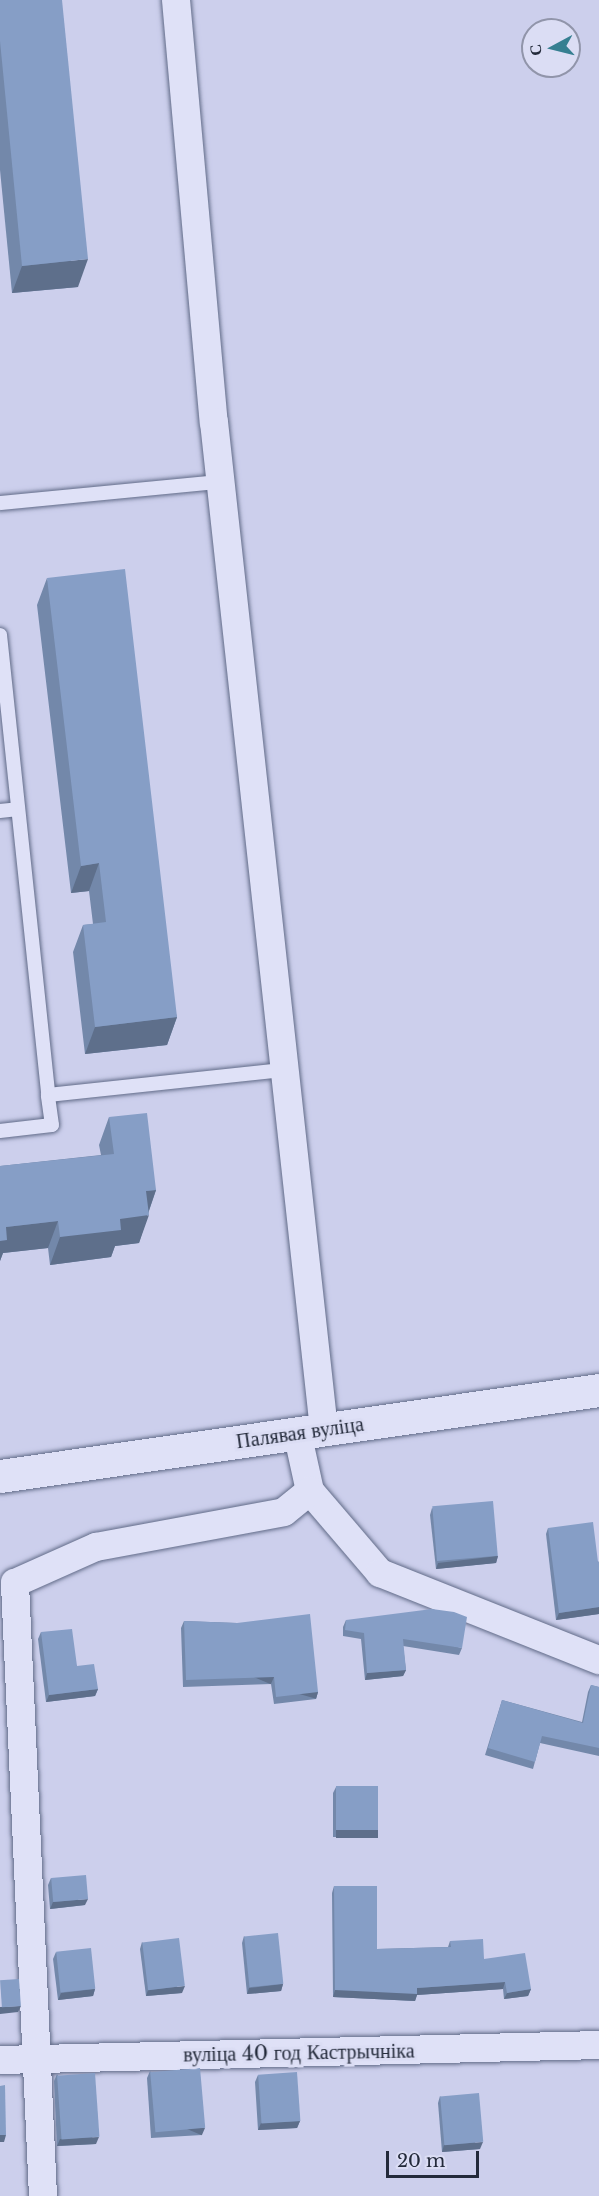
<!DOCTYPE html>
<meta charset="utf-8">
<style>
body{margin:0}
#map{position:relative;width:599px;height:2196px;overflow:hidden;background:#cccfec;font-family:"Libre Baskerville",serif}
div>[style]{position:absolute}
.roads{filter:drop-shadow(0 0 2px #616b88) drop-shadow(0 0 2px #616b88)}
.service>*{height:14px;margin:-7px;padding:0 7px;transform-origin:7px;border-radius:7px;background:#dfe1f7}
.minor>*{height:28px;margin:-14px;padding:0 14px;transform-origin:14px;border-radius:14px;background:#dfe1f7}
.tertiary>*{height:33px;margin:-16.5px;padding:0 16.5px;transform-origin:16.5px;border-radius:16.5px;background:#dfe1f7}
.wall>*{inset:0;background:#7388aa}
.shaded-wall>*{inset:0;background:#5e6f8b;transform-origin:0 0}
.building>*{inset:0;background:#869ec6;transform-origin:0 0}
span{translate:-50% -50%;white-space:nowrap;text-align:center;line-height:1.15;-webkit-text-stroke:6px #dbddf4;paint-order:stroke}
.street-label{font-size:20px;color:#232a3a}
.north{position:absolute;left:521px;top:18px;width:60px;height:60px;box-sizing:border-box;background:#dbddf4;border:2px solid #9195aa;border-radius:50%;rotate:263deg;font-size:16px;font-weight:700;line-height:24px;text-align:center;color:#232a3a}
.north::after{content:'';display:block;margin:auto;width:21px;height:27px;background:#367f91;clip-path:polygon(50% 0,100% 100%,50% 72%,0 100%)}
.scale{position:absolute;left:386px;top:2151px;width:93px;height:27px;box-sizing:border-box;border:3px solid #232a3a;border-top:0;padding-left:8px;font-size:18px;line-height:21px;white-space:nowrap;color:#232a3a;-webkit-text-stroke:4px #dbddf4;paint-order:stroke}
</style>
<div id="map">
<div class="roads">
<div class="service">
<div style="left:0;top:503px;width:221px;rotate:-5.5deg"></div>
<div style="left:0;top:635px;width:462px;rotate:84deg"></div>
<div style="left:0;top:811px;width:18px;rotate:-6deg"></div>
<div style="left:0;top:1131px;width:52px;rotate:-6.6deg"></div>
<div style="left:52px;top:1125px;width:30px;rotate:-98deg"></div>
<div style="left:48px;top:1095px;width:236px;rotate:-6.1deg"></div>
</div>
<div class="minor">
<div style="left:176px;top:0;width:424px;rotate:84.9deg"></div>
<div style="left:214px;top:422px;width:1013px;rotate:83.77deg"></div>
<div style="left:297px;top:1432px;width:60px;rotate:77.6deg"></div>
<div style="left:310px;top:1491px;width:108px;rotate:49.5deg"></div>
<div style="left:380px;top:1573px;width:236px;rotate:21.7deg"></div>
<div style="left:0;top:2060px;width:599px;rotate:-1.43deg"></div>
<div style="left:43px;top:2196px;width:614px;rotate:-92.62deg"></div>
<div style="left:15px;top:1583px;width:89px;rotate:-24deg"></div>
<div style="left:96px;top:1547px;width:191px;rotate:-10.5deg"></div>
<div style="left:284px;top:1512px;width:33px;rotate:-39deg"></div>
</div>
<div class="tertiary">
<div style="left:0;top:1476px;width:605px;rotate:-8.17deg"></div>
</div>
</div>
<div class="wall">
<div style="clip-path:polygon(0 0,78px 287px,12px 293px,0 170px)"></div>
<div style="clip-path:polygon(47px 578px,177px 1017px,167px 1045px,85px 1054px,73px 952px,83px 925px,93px 924px,89px 891px,71px 893px,37px 605px)"></div>
<div style="clip-path:polygon(109px 1117px,156px 1190px,149px 1211px,139px 1243px,115px 1246px,111px 1257px,50px 1265px,48px 1248px,3px 1253px,0 1261px,0 1166px,101px 1155px,99px 1145px)"></div>
<div style="clip-path:polygon(432px 1508px,498px 1556px,496px 1563px,436px 1569px,430px 1515px)"></div>
<div style="clip-path:polygon(548px 1528px,599px 1562px,599px 1614px,556px 1620px,546px 1534px)"></div>
<div style="clip-path:polygon(346px 1620px,462px 1648px,459px 1655px,403px 1646px,406px 1670px,403px 1676px,365px 1680px,361px 1639px,343px 1636px,343px 1627px)"></div>
<div style="clip-path:polygon(184px 1621px,237px 1623px,318px 1692px,316px 1699px,274px 1704px,271px 1684px,183px 1687px,181px 1628px)"></div>
<div style="clip-path:polygon(41px 1632px,77px 1666px,98px 1689px,95px 1696px,46px 1702px,38px 1639px)"></div>
<div style="clip-path:polygon(591px 1685px,599px 1687px,599px 1756px,540px 1743px,533px 1769px,485px 1755px,502px 1700px,582px 1722px,588px 1692px)"></div>
<div style="clip-path:polygon(336px 1787px,375px 1837px,333px 1837px,333px 1793px)"></div>
<div style="clip-path:polygon(51px 1878px,85px 1905px,50px 1909px,48px 1885px)"></div>
<div style="clip-path:polygon(334px 1886px,377px 1949px,448px 1947px,450px 1941px,484px 1959px,531px 1989px,528px 1996px,504px 1999px,503px 1989px,417px 1995px,415px 2001px,333px 1997px,332px 1893px)"></div>
<div style="clip-path:polygon(244px 1936px,283px 1984px,281px 1991px,247px 1994px,242px 1943px)"></div>
<div style="clip-path:polygon(142px 1942px,182px 1993px,146px 1996px,140px 1949px)"></div>
<div style="clip-path:polygon(56px 1952px,95px 1989px,93px 1996px,58px 2000px,53px 1959px)"></div>
<div style="clip-path:polygon(150px 2071px,202px 2135px,151px 2138px,147px 2078px)"></div>
<div style="clip-path:polygon(57px 2074px,96px 2144px,57px 2146px,54px 2081px)"></div>
<div style="clip-path:polygon(258px 2075px,300px 2121px,297px 2128px,258px 2130px,255px 2082px)"></div>
<div style="clip-path:polygon(440px 2096px,480px 2149px,442px 2152px,438px 2103px)"></div>
</div>
<div class="shaded-wall">
<div style="clip-path:polygon(88px 259px,78px 287px,12px 293px,22px 266px)"></div>
<div style="clip-path:polygon(99px 863px,89px 891px,71px 893px,81px 866px)"></div>
<div style="clip-path:polygon(177px 1017px,167px 1045px,85px 1054px,95px 1027px)"></div>
<div style="clip-path:polygon(156px 1190px,147px 1216px,149px 1215px,139px 1243px,115px 1246px,111px 1257px,50px 1265px,60px 1237px,120px 1219px,146px 1191px)"></div>
<div style="clip-path:polygon(58px 1221px,48px 1248px,3px 1253px,0 1261px,0 1241px,6px 1227px)"></div>
<div style="clip-path:polygon(498px 1556px,496px 1563px,436px 1569px,438px 1563px)"></div>
<div style="clip-path:polygon(599px 1607px,599px 1614px,556px 1620px,559px 1613px)"></div>
<div style="clip-path:polygon(406px 1670px,403px 1676px,365px 1680px,367px 1673px)"></div>
<div style="left:274px;top:1677px;width:8px;height:88px;rotate:113deg"></div>
<div style="clip-path:polygon(98px 1689px,95px 1696px,46px 1702px,49px 1695px)"></div>
<div style="left:318px;top:1692px;width:7px;height:42px;rotate:106deg"></div>
<div style="left:336px;top:1830px;width:42px;height:8px"></div>
<div style="clip-path:polygon(88px 1899px,85px 1905px,50px 1909px,53px 1902px)"></div>
<div style="clip-path:polygon(505px 1982px,503px 1989px,417px 1995px,415px 2001px,333px 1997px,335px 1990px,417px 1988px)"></div>
<div style="clip-path:polygon(283px 1984px,281px 1991px,247px 1994px,249px 1988px)"></div>
<div style="clip-path:polygon(185px 1986px,182px 1993px,146px 1996px,148px 1990px)"></div>
<div style="clip-path:polygon(95px 1989px,93px 1996px,58px 2000px,61px 1993px)"></div>
<div style="clip-path:polygon(531px 1989px,528px 1996px,504px 1999px,507px 1993px)"></div>
<div style="clip-path:polygon(21px 2006px,18px 2012px,0 2014px,0 2007px)"></div>
<div style="clip-path:polygon(300px 2121px,297px 2128px,258px 2130px,261px 2123px)"></div>
<div style="left:205px;top:2128px;width:8px;height:51px;rotate:113deg"></div>
<div style="clip-path:polygon(0 2135px,6px 2135px,4px 2142px,0 2142px)"></div>
<div style="clip-path:polygon(99px 2137px,96px 2144px,57px 2146px,60px 2139px)"></div>
<div style="clip-path:polygon(483px 2142px,480px 2149px,442px 2152px,444px 2145px)"></div>
</div>
<div class="building">
<div style="clip-path:polygon(0 0,62px 0,88px 259px,22px 266px,0 41px)"></div>
<div style="clip-path:polygon(125px 569px,177px 1017px,95px 1027px,83px 925px,106px 922px,99px 863px,81px 866px,47px 578px)"></div>
<div style="clip-path:polygon(147px 1113px,156px 1190px,146px 1191px,149px 1215px,120px 1219px,121px 1230px,60px 1237px,58px 1221px,6px 1227px,7px 1240px,0 1241px,0 1166px,114px 1154px,109px 1117px)"></div>
<div style="left:493px;top:1501px;width:55px;height:61px;rotate:85deg"></div>
<div style="clip-path:polygon(593px 1522px,598px 1562px,599px 1562px,599px 1607px,559px 1613px,548px 1528px)"></div>
<div style="clip-path:polygon(432px 1609px,454px 1612px,467px 1617px,462px 1648px,403px 1639px,406px 1670px,367px 1673px,364px 1633px,345px 1630px,346px 1620px)"></div>
<div style="clip-path:polygon(310px 1614px,318px 1692px,276px 1697px,274px 1677px,186px 1680px,184px 1621px,237px 1623px)"></div>
<div style="clip-path:polygon(72px 1629px,77px 1666px,94px 1664px,98px 1689px,49px 1695px,41px 1632px)"></div>
<div style="clip-path:polygon(591px 1685px,599px 1687px,599px 1748px,542px 1736px,535px 1762px,488px 1748px,502px 1700px,583px 1723px)"></div>
<div style="left:378px;top:1786px;width:44px;height:42px;rotate:90deg"></div>
<div style="left:86px;top:1875px;width:24px;height:35px;rotate:85deg"></div>
<div style="clip-path:polygon(334px 1886px,377px 1886px,377px 1949px,451px 1947px,450px 1941px,483px 1939px,484px 1959px,525px 1953px,531px 1989px,507px 1993px,505px 1982px,417px 1988px,417px 1994px,335px 1990px)"></div>
<div style="left:278px;top:1933px;width:51px;height:34px;rotate:84deg"></div>
<div style="left:179px;top:1938px;width:48px;height:37px;rotate:83deg"></div>
<div style="left:91px;top:1948px;width:41px;height:35px;rotate:84deg"></div>
<div style="left:19px;top:1979px;width:27px;height:19px;rotate:86deg"></div>
<div style="left:200px;top:2068px;width:60px;height:50px;rotate:85deg"></div>
<div style="left:297px;top:2072px;width:49px;height:39px;rotate:86deg"></div>
<div style="left:95px;top:2073px;width:64px;height:38px;rotate:86deg"></div>
<div style="clip-path:polygon(5px 2085px,6px 2135px,0 2135px,0 2086px)"></div>
<div style="left:479px;top:2093px;width:49px;height:39px;rotate:85deg"></div>
</div>
<div class="street-label">
<span style="left:300px;top:1433px;rotate:-8deg">Палявая вуліца</span>
<span style="left:299px;top:2053px;rotate:-1deg">вуліца 40 год Кастрычніка</span>
</div>
<div class="north">С</div>
<div class="scale">20 m</div>
</div>
